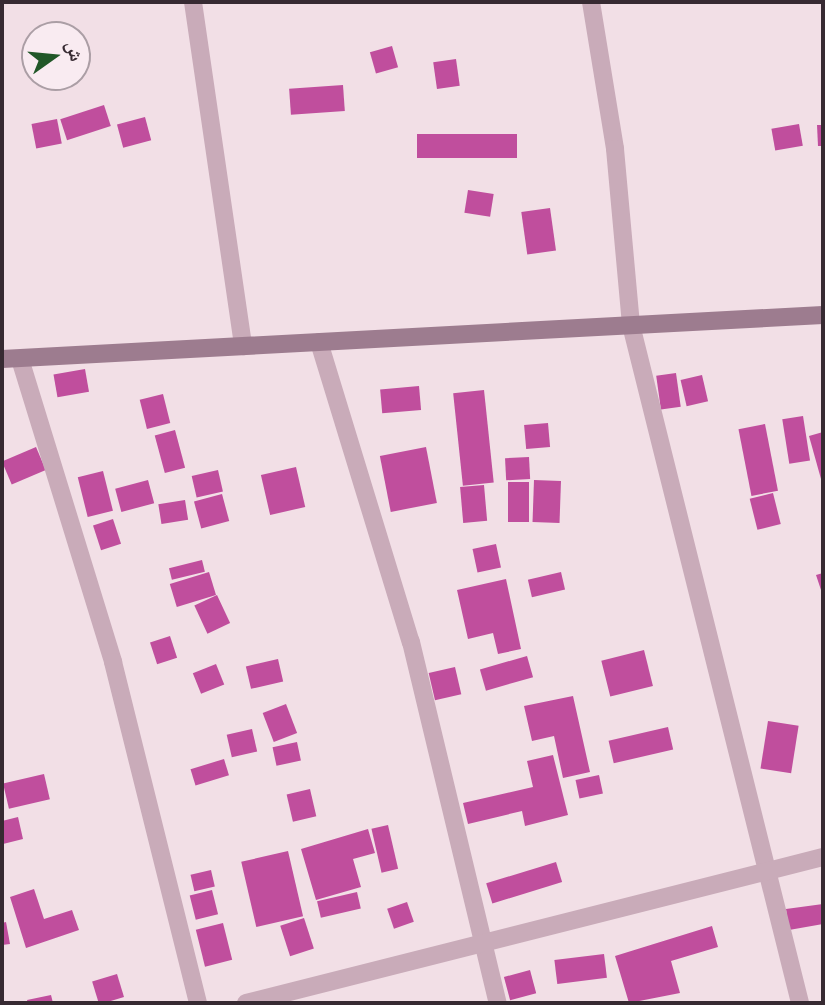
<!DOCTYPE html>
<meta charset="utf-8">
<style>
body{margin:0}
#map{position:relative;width:825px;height:1005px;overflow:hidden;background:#f2dfe6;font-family:"Space Grotesk","Noto Naskh Arabic",sans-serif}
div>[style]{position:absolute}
.building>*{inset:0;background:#c04e9d;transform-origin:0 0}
.street>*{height:18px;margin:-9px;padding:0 9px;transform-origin:9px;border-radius:9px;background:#c9abb9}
.secondary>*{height:18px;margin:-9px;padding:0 9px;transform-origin:9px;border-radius:9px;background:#9d7c8f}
span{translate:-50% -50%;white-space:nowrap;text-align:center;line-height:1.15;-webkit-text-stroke:5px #f9ebf1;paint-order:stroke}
.frame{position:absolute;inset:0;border:4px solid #372a32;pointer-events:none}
.north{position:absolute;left:21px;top:21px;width:70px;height:70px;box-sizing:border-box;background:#f9ebf1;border:2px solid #ab9ea5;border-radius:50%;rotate:75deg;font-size:19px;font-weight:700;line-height:28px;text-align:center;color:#372a32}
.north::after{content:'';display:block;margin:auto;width:24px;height:32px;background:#215728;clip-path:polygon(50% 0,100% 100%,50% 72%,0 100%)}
</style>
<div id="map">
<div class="building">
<div style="left:392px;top:46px;width:22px;height:23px;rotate:74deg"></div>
<div style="left:456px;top:59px;width:27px;height:23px;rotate:82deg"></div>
<div style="left:343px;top:85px;width:26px;height:54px;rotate:86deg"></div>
<div style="left:104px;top:105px;width:22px;height:46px;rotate:72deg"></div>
<div style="left:145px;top:117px;width:24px;height:29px;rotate:75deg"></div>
<div style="left:57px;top:119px;width:25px;height:26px;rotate:79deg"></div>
<div style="left:799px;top:124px;width:22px;height:28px;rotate:80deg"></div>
<div style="clip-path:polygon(817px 125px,823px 125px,823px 146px,818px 146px)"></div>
<div style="left:517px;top:134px;width:24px;height:100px;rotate:90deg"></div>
<div style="left:468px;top:190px;width:26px;height:23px;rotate:9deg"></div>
<div style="left:550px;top:208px;width:43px;height:29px;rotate:82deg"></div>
<div style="left:85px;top:369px;width:23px;height:32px;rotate:80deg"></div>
<div style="left:676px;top:373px;width:34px;height:20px;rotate:82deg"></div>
<div style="left:702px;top:375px;width:27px;height:22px;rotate:77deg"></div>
<div style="left:419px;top:386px;width:24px;height:39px;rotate:85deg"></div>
<div style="left:484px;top:390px;width:93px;height:31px;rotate:84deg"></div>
<div style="left:163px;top:394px;width:30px;height:24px;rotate:76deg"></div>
<div style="left:803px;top:416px;width:45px;height:21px;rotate:81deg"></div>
<div style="left:548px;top:423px;width:24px;height:24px;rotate:85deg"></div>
<div style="left:765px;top:424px;width:68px;height:27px;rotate:79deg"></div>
<div style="left:175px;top:430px;width:39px;height:21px;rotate:75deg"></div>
<div style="clip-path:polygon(823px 432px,823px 479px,821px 479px,809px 436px)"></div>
<div style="left:36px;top:447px;width:25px;height:37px;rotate:67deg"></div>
<div style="left:426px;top:447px;width:57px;height:47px;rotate:79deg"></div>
<div style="left:529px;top:457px;width:22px;height:24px;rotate:87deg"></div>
<div style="left:296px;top:467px;width:41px;height:36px;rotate:77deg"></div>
<div style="left:218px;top:470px;width:22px;height:27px;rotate:77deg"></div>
<div style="left:103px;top:471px;width:41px;height:26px;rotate:76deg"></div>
<div style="left:148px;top:480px;width:24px;height:34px;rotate:75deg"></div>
<div style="left:534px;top:480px;width:27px;height:42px;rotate:2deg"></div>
<div style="left:508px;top:482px;width:21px;height:40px"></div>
<div style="left:484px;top:485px;width:36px;height:24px;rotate:85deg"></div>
<div style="left:773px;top:493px;width:32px;height:24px;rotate:76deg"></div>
<div style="left:222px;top:494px;width:28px;height:29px;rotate:75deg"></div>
<div style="left:185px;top:500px;width:20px;height:27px;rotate:81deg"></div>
<div style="left:113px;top:519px;width:26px;height:21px;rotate:72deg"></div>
<div style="left:496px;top:544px;width:24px;height:24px;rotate:78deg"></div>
<div style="left:202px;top:560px;width:12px;height:34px;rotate:76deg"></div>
<div style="left:209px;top:572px;width:24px;height:41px;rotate:73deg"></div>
<div style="left:561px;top:572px;width:18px;height:34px;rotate:77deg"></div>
<div style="clip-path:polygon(823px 573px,823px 596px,816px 575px)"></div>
<div style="clip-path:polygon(506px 579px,521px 649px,498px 654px,493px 633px,468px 639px,457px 590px)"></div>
<div style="left:217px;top:595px;width:31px;height:25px;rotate:65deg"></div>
<div style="left:170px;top:636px;width:23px;height:21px;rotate:72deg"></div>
<div style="left:644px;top:650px;width:37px;height:44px;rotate:76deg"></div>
<div style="left:527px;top:656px;width:22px;height:49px;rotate:74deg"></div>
<div style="left:278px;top:659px;width:23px;height:33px;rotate:77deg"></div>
<div style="left:216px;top:664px;width:22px;height:25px;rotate:68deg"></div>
<div style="left:455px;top:667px;width:28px;height:27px;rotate:77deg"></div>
<div style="clip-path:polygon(573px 696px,590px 772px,563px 778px,554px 736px,532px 741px,524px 706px)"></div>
<div style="left:286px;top:704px;width:31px;height:25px;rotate:69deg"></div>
<div style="left:768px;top:721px;width:31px;height:48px;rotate:9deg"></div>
<div style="left:668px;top:727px;width:23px;height:61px;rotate:77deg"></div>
<div style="left:252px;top:729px;width:23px;height:26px;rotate:77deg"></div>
<div style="left:297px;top:742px;width:19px;height:25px;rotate:78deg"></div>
<div style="clip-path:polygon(553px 755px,568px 815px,525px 826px,522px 811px,468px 824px,463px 803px,533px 787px,527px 761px)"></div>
<div style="left:224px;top:759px;width:17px;height:35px;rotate:73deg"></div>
<div style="left:44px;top:774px;width:26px;height:42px;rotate:77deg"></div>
<div style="left:599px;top:775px;width:19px;height:24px;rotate:78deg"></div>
<div style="left:310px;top:789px;width:28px;height:24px;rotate:77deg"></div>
<div style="clip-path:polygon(18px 817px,23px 839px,3px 844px,2px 821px)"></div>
<div style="left:388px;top:825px;width:45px;height:17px;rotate:77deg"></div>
<div style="clip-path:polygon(368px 829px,375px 853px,353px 859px,361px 887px,316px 900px,301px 849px)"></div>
<div style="left:288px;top:851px;width:67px;height:48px;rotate:77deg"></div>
<div style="left:556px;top:862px;width:21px;height:73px;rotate:73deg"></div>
<div style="left:211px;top:870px;width:17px;height:21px;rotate:77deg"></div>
<div style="clip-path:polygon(34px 889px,44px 919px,72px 910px,79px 930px,26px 948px,10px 897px)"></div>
<div style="left:212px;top:890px;width:25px;height:23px;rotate:76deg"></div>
<div style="left:357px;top:892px;width:17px;height:41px;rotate:77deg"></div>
<div style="left:407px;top:902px;width:21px;height:21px;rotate:71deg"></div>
<div style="clip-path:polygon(823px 904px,823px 924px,789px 930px,786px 909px)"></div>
<div style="left:304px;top:918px;width:32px;height:25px;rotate:72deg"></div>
<div style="clip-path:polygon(6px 922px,10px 944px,2px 945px,2px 923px)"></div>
<div style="left:223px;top:923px;width:38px;height:28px;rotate:76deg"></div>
<div style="clip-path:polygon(712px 926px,718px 947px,671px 961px,680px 993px,629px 1003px,615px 956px)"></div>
<div style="left:604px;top:954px;width:24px;height:50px;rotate:83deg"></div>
<div style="left:530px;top:970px;width:24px;height:27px;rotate:75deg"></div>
<div style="left:117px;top:974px;width:24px;height:26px;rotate:73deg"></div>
<div style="clip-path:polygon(51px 995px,53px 1003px,28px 1003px,27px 1000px)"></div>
</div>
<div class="street">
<div style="left:193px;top:2px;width:348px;rotate:81.7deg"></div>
<div style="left:591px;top:2px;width:149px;rotate:80.7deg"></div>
<div style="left:615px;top:149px;width:177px;rotate:84.8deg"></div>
<div style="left:631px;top:325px;width:699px;rotate:76deg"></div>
<div style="left:319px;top:342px;width:314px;rotate:73deg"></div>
<div style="left:411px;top:642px;width:371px;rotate:76.5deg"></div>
<div style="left:20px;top:359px;width:317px;rotate:72.9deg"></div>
<div style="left:113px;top:662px;width:351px;rotate:76deg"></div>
<div style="left:246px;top:1003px;width:595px;rotate:-14.2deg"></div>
</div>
<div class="secondary">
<div style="left:2px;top:359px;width:822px;rotate:-3.07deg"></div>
</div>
<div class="frame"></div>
<div class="north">ش</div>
</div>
